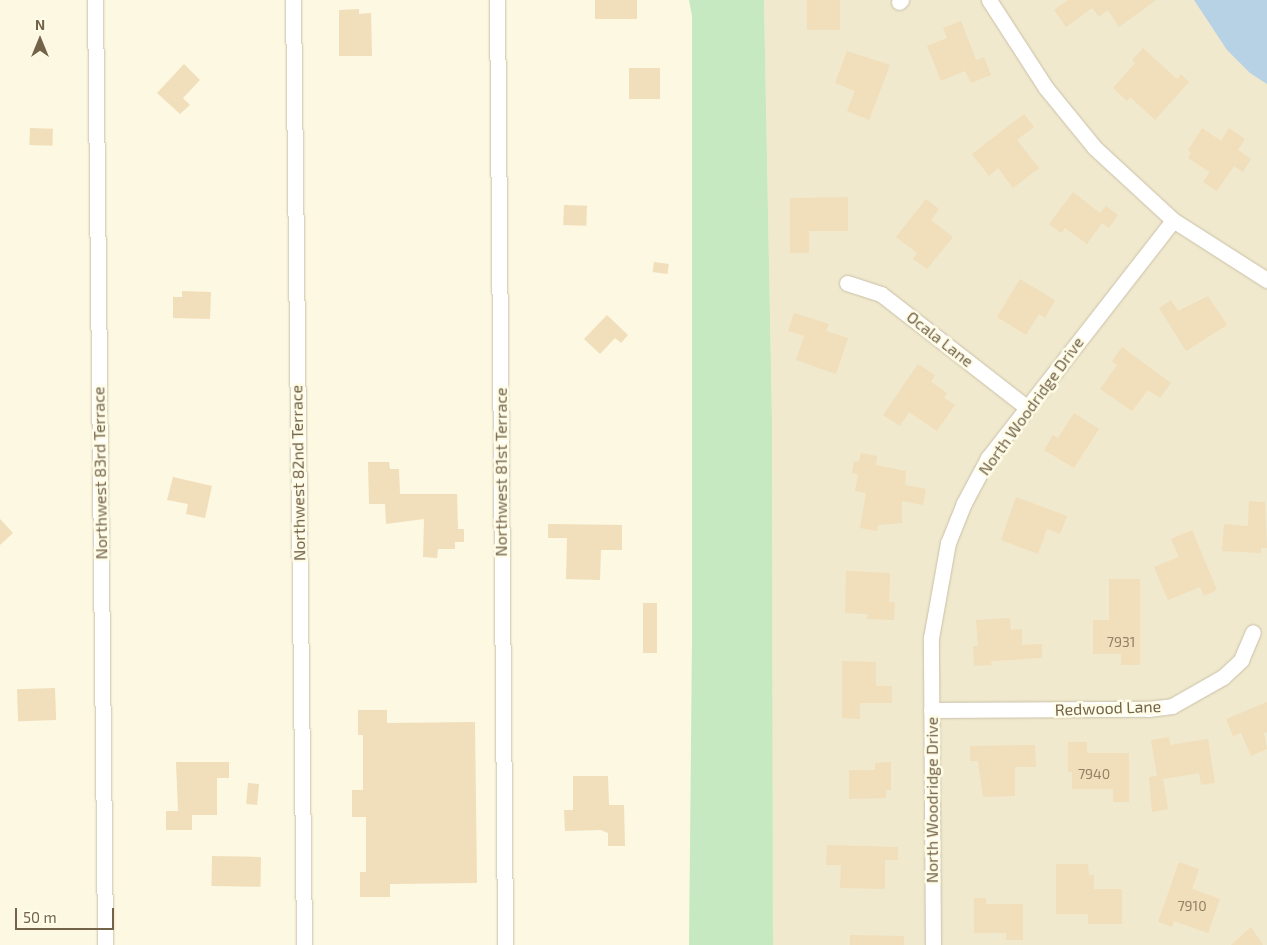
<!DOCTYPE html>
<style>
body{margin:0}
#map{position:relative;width:1267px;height:945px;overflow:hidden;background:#fcf8e2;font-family:"Exo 2",sans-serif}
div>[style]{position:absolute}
.residential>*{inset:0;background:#f0e9ce}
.green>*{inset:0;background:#c7e9c1}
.water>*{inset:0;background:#b7d2e5}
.building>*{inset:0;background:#f1deba;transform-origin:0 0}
.roads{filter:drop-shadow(0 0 1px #cac0a7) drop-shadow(0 0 1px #cac0a7)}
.minor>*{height:15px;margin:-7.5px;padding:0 7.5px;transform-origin:7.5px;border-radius:7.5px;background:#fff}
span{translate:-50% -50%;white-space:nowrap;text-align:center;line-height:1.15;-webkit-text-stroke:5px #fffce8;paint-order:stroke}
.number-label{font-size:14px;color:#928265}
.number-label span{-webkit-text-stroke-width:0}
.street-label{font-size:16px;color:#736349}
.north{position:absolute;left:15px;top:15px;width:50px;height:50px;-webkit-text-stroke:4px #fffce8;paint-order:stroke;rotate:0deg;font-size:14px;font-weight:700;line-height:20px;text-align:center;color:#736349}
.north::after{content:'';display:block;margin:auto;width:18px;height:22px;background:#736349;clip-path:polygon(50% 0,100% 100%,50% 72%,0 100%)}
.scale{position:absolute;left:15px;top:908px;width:99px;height:22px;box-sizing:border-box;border:2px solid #736349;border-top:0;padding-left:6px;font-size:15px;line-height:18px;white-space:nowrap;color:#736349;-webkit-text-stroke:4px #fffce8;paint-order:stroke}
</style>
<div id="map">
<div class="residential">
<div style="clip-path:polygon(764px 0,1267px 0,1267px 945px,773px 945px,772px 419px)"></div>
</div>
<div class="green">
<div style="clip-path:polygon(689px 0,764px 0,772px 419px,773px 945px,689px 945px,692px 640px,692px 16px)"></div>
</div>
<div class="water">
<div style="clip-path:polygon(1194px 0,1267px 0,1267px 84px,1250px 73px,1227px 50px)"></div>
</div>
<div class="building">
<div style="left:595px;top:0;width:42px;height:19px"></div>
<div style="left:807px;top:0;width:33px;height:30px"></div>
<div style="clip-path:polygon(1068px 0,1156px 0,1119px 27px,1108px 10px,1099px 17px,1092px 8px,1066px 27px,1054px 10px)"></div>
<div style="clip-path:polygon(359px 9px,359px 14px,371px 13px,372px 56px,339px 56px,339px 10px)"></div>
<div style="clip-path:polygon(961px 21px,976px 60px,984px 57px,991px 75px,971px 83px,965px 71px,941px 81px,927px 46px,947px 38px,943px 28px)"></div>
<div style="clip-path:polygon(1143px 48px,1177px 79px,1181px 74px,1189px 82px,1155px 120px,1130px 97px,1127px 101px,1113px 88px,1135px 63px,1132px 60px)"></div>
<div style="clip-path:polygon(847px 51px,890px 65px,869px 120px,847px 111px,855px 91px,835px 83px)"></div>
<div style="clip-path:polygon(184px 64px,200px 80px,183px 98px,190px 105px,180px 114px,157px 93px)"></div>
<div style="left:629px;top:68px;width:31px;height:31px"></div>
<div style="clip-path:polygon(1024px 114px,1034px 127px,1017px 140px,1039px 168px,1013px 188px,998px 168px,989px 176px,972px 154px)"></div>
<div style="left:30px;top:128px;width:23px;height:17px;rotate:2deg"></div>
<div style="clip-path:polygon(1202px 128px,1221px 141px,1229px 128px,1245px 139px,1238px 150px,1251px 159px,1243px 172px,1234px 166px,1217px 191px,1203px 182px,1210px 172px,1188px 158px,1191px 153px,1188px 150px)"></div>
<div style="clip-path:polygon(1073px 192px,1100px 213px,1106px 206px,1118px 215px,1109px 228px,1102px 223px,1087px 244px,1065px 228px,1061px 233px,1049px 224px)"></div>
<div style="clip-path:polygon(848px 197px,848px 231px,809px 231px,809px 253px,790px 253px,790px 198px)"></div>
<div style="clip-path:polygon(926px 199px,939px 209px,931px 220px,953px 237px,927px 269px,913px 259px,917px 253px,896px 237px)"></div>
<div style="left:564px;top:205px;width:23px;height:20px;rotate:2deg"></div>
<div style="left:654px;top:262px;width:15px;height:10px;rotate:8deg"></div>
<div style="clip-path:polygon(1020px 279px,1055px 300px,1045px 318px,1039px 314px,1026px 335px,997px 317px)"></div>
<div style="clip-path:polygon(182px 291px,211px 292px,210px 319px,173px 318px,173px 297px,182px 297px)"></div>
<div style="clip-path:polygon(1208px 296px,1227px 325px,1186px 351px,1159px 308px,1171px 300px,1178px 311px)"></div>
<div style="clip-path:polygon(794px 313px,829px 324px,826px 331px,848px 338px,836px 374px,796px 360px,804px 336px,788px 331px)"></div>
<div style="clip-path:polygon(607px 315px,628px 335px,621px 343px,615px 338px,600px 354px,584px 339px)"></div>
<div style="clip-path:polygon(1122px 347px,1171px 383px,1160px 398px,1148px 390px,1132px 411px,1100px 389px,1117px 365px,1112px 361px)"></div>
<div style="clip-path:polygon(918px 364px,935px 375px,931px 382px,947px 393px,944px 398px,955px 405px,937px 431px,909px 412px,900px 426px,883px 415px)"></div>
<div style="clip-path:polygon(1074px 413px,1099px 429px,1074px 468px,1044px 450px,1053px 435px,1058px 438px)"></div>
<div style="clip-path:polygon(861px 453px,877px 456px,876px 465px,906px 471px,905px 485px,926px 489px,923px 505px,902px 501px,902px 523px,878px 525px,877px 531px,860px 528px,866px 493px,855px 491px,858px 474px,852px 473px,854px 462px,859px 461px)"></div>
<div style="clip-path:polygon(368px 462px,389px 462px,390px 469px,399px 469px,400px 494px,457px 494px,458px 529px,464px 529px,464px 542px,455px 542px,455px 549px,438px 549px,437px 558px,423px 557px,424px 519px,386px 524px,385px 504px,369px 504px)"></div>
<div style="clip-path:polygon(173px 477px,212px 486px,205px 518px,186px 514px,188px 504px,167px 500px)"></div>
<div style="clip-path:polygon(1016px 497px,1067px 516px,1060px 534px,1047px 529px,1038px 554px,1001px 540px)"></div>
<div style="clip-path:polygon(1249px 501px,1265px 502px,1267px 548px,1261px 548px,1261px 553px,1222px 551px,1224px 524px,1248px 526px)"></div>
<div style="clip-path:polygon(0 519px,13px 533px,0 545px)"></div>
<div style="clip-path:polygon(548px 524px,622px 525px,622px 550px,601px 550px,600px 580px,566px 579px,567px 538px,548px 538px)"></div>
<div style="clip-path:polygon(1192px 530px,1217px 590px,1204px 596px,1200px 587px,1168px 600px,1154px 567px,1179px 557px,1171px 539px)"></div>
<div style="clip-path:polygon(846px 571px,890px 573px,889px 602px,895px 602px,894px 620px,867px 619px,868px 614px,845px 613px)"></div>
<div style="clip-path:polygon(1109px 579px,1140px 579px,1140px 665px,1121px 665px,1121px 654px,1093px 654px,1093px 620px,1109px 620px)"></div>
<div style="left:643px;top:603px;width:14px;height:50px"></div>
<div style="clip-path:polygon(1010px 618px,1011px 630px,1022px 629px,1022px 645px,1042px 644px,1042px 658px,991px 661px,992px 665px,974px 666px,973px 646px,978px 646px,976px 620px)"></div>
<div style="clip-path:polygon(842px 661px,876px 662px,876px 686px,892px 686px,892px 703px,860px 703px,860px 719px,842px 718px)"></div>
<div style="left:55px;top:688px;width:32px;height:38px;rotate:88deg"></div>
<div style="clip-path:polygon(1267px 702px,1267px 732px,1264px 733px,1267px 749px,1251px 756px,1241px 733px,1233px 736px,1226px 719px)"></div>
<div style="clip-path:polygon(358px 710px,387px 710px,387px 723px,475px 722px,477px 883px,390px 884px,390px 897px,360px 897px,360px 872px,366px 872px,366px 817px,352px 817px,352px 790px,363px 790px,363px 735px,358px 735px)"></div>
<div style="clip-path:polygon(1169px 737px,1170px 745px,1208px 739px,1215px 783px,1201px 785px,1199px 773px,1163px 779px,1168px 809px,1152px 812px,1149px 777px,1157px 776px,1151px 740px)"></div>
<div style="clip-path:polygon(1068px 742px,1087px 742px,1087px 753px,1129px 753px,1129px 802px,1113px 802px,1113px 789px,1072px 789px,1072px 772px,1068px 772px)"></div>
<div style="clip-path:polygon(1035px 745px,1036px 767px,1015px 767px,1015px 796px,983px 797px,978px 761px,970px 761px,970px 746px)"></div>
<div style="clip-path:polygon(176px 762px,229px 762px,229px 778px,217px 778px,217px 815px,192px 815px,192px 830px,166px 830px,166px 811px,178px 811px)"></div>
<div style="clip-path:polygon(891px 762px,891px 790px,886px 790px,886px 798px,849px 799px,849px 770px,875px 770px,875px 763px)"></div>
<div style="clip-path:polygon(573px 776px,608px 776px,609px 805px,624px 805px,625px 846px,608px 846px,608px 833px,601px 830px,565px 831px,564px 810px,573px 810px)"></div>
<div style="left:248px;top:783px;width:11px;height:21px;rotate:5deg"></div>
<div style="clip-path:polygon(827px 845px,898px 847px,898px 860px,885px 860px,885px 889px,840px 888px,841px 865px,826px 865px)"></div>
<div style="left:212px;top:856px;width:49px;height:30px;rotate:1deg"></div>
<div style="clip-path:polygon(1179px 862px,1199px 869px,1192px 889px,1220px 899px,1208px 933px,1174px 921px,1172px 927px,1158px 922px)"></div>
<div style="clip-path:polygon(1056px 864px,1088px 864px,1089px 875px,1094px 875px,1094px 889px,1122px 889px,1122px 924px,1088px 924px,1088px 914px,1056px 914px)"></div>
<div style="clip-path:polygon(974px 898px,986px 898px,986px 904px,1023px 904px,1023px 940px,1006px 940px,1006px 933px,974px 933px)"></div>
<div style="clip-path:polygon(1251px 927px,1263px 945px,1231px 945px)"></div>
<div style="left:850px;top:935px;width:54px;height:10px;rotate:1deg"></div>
</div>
<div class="roads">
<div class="minor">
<div style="left:95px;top:0;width:945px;rotate:89.39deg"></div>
<div style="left:293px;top:0;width:945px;rotate:89.33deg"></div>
<div style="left:497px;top:0;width:945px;rotate:89.51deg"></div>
<div style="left:989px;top:0;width:105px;rotate:57.1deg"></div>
<div style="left:1046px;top:88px;width:77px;rotate:50.8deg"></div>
<div style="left:1095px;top:148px;width:106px;rotate:42.7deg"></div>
<div style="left:1173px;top:220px;width:112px;rotate:32.6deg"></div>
<div style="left:899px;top:2px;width:3px;rotate:-45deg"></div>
<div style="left:847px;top:283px;width:36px;rotate:18deg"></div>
<div style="left:881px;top:294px;width:184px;rotate:37.9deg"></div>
<div style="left:931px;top:710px;width:217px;rotate:-0.3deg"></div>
<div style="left:1148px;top:709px;width:24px;rotate:-7deg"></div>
<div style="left:1172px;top:706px;width:59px;rotate:-29.6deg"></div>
<div style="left:1223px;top:677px;width:25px;rotate:-43deg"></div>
<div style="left:1241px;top:660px;width:30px;rotate:-67deg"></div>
<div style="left:933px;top:945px;width:307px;rotate:-90.4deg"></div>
<div style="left:931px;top:638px;width:97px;rotate:-79.9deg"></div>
<div style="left:948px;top:543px;width:43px;rotate:-68.2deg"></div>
<div style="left:964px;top:503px;width:51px;rotate:-61.9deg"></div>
<div style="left:988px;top:458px;width:301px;rotate:-52.1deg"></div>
</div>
</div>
<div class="number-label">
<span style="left:1121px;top:642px">7931</span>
<span style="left:1094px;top:774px">7940</span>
<span style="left:1192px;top:906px">7910</span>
</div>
<div class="street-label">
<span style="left:940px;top:339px;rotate:38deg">Ocala Lane</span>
<span style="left:1031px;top:406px;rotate:-54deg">North Woodridge Drive</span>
<span style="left:501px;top:472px;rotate:-90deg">Northwest 81st Terrace</span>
<span style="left:100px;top:473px;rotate:-91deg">Northwest 83rd Terrace</span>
<span style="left:298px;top:473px;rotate:-91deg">Northwest 82nd Terrace</span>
<span style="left:1108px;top:708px;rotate:-2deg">Redwood Lane</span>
<span style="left:932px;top:800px;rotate:-90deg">North Woodridge Drive</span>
</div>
<div class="north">N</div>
<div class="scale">50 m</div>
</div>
